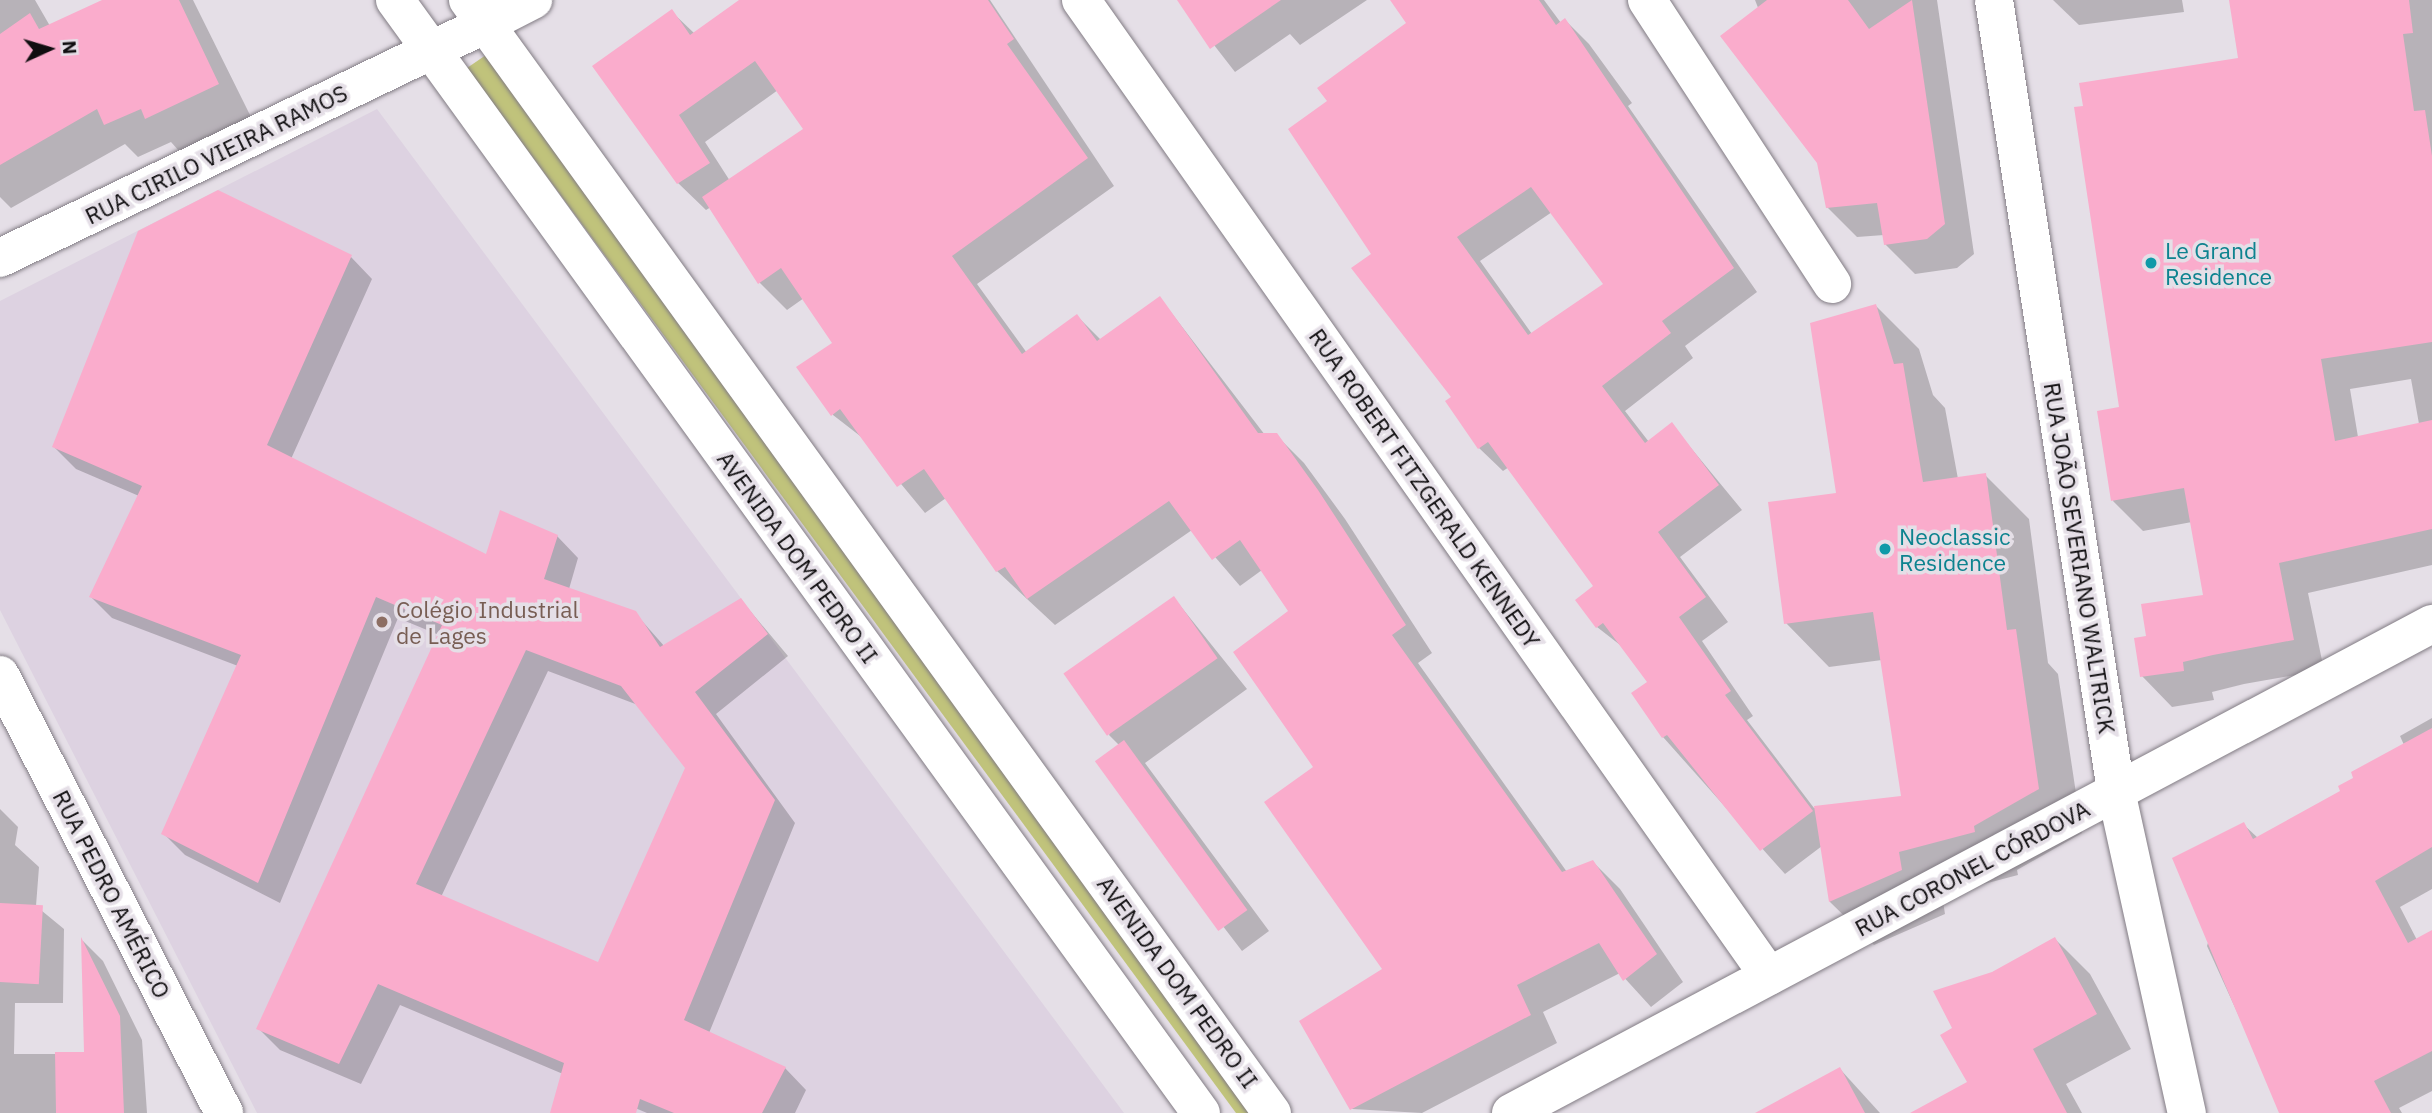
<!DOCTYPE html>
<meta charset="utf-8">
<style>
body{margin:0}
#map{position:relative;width:2432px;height:1113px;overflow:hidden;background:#e5dfe7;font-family:"IBM Plex Sans",sans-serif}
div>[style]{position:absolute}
.built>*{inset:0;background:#ddd2e1}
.green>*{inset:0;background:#c0c37b}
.shadow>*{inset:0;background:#0003}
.building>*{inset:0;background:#faaccc;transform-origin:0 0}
.roads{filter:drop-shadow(0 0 2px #827c84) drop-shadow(0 0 2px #827c84)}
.minor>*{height:38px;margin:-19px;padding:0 19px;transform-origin:19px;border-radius:19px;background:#fff}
.tertiary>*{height:38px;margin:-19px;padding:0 19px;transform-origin:19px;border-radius:19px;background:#fff}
.secondary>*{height:38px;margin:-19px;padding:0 19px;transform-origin:19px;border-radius:19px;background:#fff}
.primary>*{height:38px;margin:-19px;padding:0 19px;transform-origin:19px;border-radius:19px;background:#fff}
.dots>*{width:19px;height:19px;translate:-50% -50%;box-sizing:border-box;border:4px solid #e5dfe7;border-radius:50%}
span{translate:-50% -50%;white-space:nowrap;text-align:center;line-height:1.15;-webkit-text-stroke:7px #e5dfe7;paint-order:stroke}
.street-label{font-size:23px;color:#100e10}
.culture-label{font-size:23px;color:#0d838f}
.left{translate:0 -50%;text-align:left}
.education-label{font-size:23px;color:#785e54}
.north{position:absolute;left:14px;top:14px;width:70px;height:70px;-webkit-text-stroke:5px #e5dfe7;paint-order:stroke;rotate:86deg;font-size:19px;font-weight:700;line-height:28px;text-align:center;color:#100e10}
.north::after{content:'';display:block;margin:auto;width:24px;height:32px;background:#100e10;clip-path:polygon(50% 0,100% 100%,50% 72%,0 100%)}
</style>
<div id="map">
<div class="built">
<div style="clip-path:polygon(377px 109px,1124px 1113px,257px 1113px,0 610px,0 301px)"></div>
</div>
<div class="green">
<div style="clip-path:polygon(486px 55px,1259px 1113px,1236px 1113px,467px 68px)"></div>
</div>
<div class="shadow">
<div style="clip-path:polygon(0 0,35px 0,50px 26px,106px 0,193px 0,251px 117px,179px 151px,171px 142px,138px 157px,125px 144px,11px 208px,0 197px)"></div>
<div style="clip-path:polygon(evenodd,742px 0,990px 0,1114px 186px,977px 284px,1027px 353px,1077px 316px,1101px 340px,1160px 298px,1265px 435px,1276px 435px,1304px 463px,1345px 519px,1432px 653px,1418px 663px,1567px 872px,1593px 862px,1620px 889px,1683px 982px,1651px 1007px,1620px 973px,1543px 1012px,1557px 1043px,1422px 1113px,1352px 1109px,1384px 970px,1316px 767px,1290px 612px,1262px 570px,1240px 586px,1192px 530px,1055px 625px,997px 571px,946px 498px,925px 513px,864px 439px,833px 415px,834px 343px,804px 298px,787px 310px,760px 283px,711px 207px,706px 210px,678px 183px,594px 67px,672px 12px,695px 34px,742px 0,778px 90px,806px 130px,730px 181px,705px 142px,778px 90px)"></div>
<div style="clip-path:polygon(1179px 0,1367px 0,1300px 45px,1290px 34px,1235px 72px)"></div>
<div style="clip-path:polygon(evenodd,1392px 0,1544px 0,1561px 23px,1565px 20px,1589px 44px,1632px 103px,1628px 106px,1757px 292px,1685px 346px,1693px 358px,1625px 411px,1649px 442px,1672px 425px,1742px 510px,1680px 557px,1728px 622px,1702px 641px,1753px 716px,1747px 720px,1814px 808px,1903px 797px,1882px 660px,1829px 667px,1786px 623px,1838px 495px,1876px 306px,1919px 349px,1933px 395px,1945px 408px,1958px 479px,1985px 475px,2029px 519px,2048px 663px,2058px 674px,2082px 833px,2017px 870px,2018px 875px,1942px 895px,1945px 914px,1874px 945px,1830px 902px,1822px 846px,1785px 874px,1663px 737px,1650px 682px,1624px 648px,1597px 627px,1595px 587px,1509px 467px,1503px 471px,1479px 448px,1374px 254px,1330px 101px,1408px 23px,1392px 0,1552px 212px,1606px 284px,1532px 334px,1480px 261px,1552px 212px)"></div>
<div style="clip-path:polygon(1755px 0,1937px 0,1974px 254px,1957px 268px,1915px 274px,1885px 244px,1884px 235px,1857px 237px,1827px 207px,1818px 162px)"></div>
<div style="clip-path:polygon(2053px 0,2182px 0,2184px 12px,2079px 25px)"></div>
<div style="clip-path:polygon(evenodd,2231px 0,2432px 0,2432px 565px,2308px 593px,2324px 670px,2244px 684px,2212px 692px,2214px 700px,2172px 707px,2142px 676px,2148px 637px,2205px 596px,2192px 522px,2143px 531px,2113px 501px,2121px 409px,2240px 60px,2231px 0,2411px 379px,2419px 424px,2358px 437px,2350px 389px,2411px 379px)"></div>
<div style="clip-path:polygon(evenodd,351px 257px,372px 279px,291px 459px,487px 556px,557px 536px,578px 558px,569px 589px,635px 613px,665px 647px,741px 600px,788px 656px,716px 714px,795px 823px,709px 1033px,785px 1068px,806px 1090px,795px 1113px,647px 1113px,609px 1097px,620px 1113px,552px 1113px,563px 1074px,400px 1005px,361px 1084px,280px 1050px,258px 1028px,439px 635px,398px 618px,280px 903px,185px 855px,163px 833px,238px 666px,112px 618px,91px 597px,139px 496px,76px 469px,54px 447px,351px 257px,548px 671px,638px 705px,687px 768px,599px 964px,441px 897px,548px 671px)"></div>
<div style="clip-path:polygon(1174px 598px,1247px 689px,1145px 763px,1269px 931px,1242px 951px,1097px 762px,1119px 745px,1109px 735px)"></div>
<div style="clip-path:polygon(2432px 718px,2432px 889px,2400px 907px,2417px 940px,2432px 932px,2432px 1091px,2399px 1108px,2402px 1113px,2283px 1113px,2207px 946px,2243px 824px,2258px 838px,2343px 791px,2404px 745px,2400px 736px)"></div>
<div style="clip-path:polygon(0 809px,18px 827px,15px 845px,39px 867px,36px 906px,64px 929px,63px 1003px,15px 1003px,14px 1054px,86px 1054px,83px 941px,103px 961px,142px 1040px,147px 1113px,0 1113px)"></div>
<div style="clip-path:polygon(2055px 939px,2090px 974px,2131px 1049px,2066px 1084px,2082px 1113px,1914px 1113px,1969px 1083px,1954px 1028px,1992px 974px)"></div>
<div style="clip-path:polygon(1840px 1069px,1880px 1113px,1759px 1113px)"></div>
</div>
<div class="building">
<div style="clip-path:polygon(102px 0,179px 0,219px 84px,145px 119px,141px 109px,104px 125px,97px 109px,0 165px,0 34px,30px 13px,39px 29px)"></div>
<div style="clip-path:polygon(739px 0,988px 0,1014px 39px,1007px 44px,1088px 158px,952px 256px,1022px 354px,1077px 314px,1097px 341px,1160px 296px,1258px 433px,1277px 433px,1318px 490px,1406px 625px,1392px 635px,1562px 872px,1593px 860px,1657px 954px,1623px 981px,1599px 943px,1517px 985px,1531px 1015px,1350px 1110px,1299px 1021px,1382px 969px,1264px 802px,1313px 767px,1233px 652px,1288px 611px,1240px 540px,1212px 560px,1169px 501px,1027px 599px,1005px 567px,996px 572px,924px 469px,897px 487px,840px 409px,831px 416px,796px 367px,832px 343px,781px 268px,758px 284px,702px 197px,803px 129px,755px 61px,679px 115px,710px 163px,677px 184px,592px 66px,672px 9px,690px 35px)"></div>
<div style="clip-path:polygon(1177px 0,1281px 0,1210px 49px)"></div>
<div style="clip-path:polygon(evenodd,1390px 0,1539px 0,1556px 25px,1565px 18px,1734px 268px,1662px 321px,1671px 333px,1602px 386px,1645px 443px,1672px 422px,1719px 485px,1658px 532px,1706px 597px,1679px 617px,1731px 691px,1725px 695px,1813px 811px,1760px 851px,1667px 735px,1662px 738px,1631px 693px,1647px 682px,1603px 623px,1596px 628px,1575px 600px,1593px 586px,1488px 442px,1478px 449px,1445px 401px,1451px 397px,1351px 268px,1371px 254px,1288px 129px,1327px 101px,1317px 88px,1406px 23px,1390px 0,1531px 187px,1603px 284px,1528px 335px,1457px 237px,1531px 187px)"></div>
<div style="clip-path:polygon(1767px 0,1848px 0,1869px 29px,1912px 0,1945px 224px,1927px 239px,1884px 245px,1877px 203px,1826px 208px,1817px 163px,1720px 36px)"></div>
<div style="clip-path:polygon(2229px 0,2409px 0,2413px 33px,2403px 34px,2414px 111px,2425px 110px,2432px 156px,2432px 342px,2321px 359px,2335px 441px,2432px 420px,2432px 529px,2279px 563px,2294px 640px,2213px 655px,2183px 662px,2184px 671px,2140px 677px,2134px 638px,2146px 636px,2141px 604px,2203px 595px,2184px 488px,2111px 501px,2097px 411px,2119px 407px,2074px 107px,2083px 106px,2079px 83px,2238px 58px)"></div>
<div style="clip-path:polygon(evenodd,218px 190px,352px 255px,267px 445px,486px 554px,500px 510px,558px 535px,544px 579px,636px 611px,660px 647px,741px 598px,768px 634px,695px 692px,775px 800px,684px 1020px,786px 1067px,762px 1113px,674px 1113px,640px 1099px,636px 1113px,550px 1113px,564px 1063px,378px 984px,339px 1064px,256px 1029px,442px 625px,376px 597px,258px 883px,161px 834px,241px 655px,89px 597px,142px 486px,52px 447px,138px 231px,218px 190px,526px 650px,621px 686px,685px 768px,598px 962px,416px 884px,526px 650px)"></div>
<div style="clip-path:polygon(1876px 304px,1894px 364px,1903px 363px,1923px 482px,1986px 473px,2007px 630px,2016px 629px,2039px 789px,1974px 826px,1975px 832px,1899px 852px,1902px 870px,1829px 902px,1814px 806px,1901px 796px,1873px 612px,1784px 624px,1768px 502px,1836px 493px,1810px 323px)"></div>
<div style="left:1174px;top:596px;width:76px;height:135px;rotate:55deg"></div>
<div style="clip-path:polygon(2432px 728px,2432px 847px,2375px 881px,2408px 943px,2432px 930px,2432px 1051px,2374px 1081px,2391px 1113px,2279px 1113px,2172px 858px,2244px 822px,2253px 839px,2340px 791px,2338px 786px,2353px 778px,2351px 772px)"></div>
<div style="left:1124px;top:740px;width:210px;height:36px;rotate:54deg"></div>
<div style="left:0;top:903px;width:43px;height:79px;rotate:3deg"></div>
<div style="clip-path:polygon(81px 937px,120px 1016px,124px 1113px,56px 1113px,55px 1052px,84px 1052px)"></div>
<div style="clip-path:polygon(2055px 937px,2097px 1014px,2033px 1049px,2067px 1113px,1910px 1113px,1967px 1082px,1940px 1035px,1952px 1028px,1933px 991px,1992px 972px)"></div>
<div style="clip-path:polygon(1840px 1067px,1865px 1113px,1755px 1113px)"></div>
</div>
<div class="roads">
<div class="minor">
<div style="left:1081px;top:0;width:1194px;rotate:54.82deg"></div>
<div style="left:1647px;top:0;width:339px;rotate:56.9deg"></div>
<div style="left:1994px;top:0;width:800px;rotate:81.23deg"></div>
<div style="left:2116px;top:791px;width:330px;rotate:77.6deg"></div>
<div style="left:0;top:675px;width:492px;rotate:62.9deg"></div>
</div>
<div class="tertiary">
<div style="left:486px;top:24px;width:53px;rotate:-27.1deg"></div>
<div style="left:1511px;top:1113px;width:1043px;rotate:-27.97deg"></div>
</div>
<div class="secondary">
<div style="left:0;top:258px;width:539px;rotate:-25.71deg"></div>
</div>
<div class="primary">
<div style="left:395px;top:0;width:1374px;rotate:54.09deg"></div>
<div style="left:468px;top:0;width:1373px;rotate:54.16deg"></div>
</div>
</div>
<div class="dots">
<div style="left:2151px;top:263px;background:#0f9aa8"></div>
<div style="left:1885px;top:549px;background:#0f9aa8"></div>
<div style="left:382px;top:622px;background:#8d6e63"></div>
</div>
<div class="street-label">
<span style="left:216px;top:154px;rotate:-26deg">RUA CIRILO VIEIRA RAMOS</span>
<span style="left:1425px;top:488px;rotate:55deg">RUA ROBERT FITZGERALD KENNEDY</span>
<span style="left:798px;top:557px;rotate:54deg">AVENIDA DOM PEDRO II</span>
<span style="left:2080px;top:558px;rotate:81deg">RUA JOÃO SEVERIANO WALTRICK</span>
<span style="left:1972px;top:868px;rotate:-28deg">RUA CORONEL CÓRDOVA</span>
<span style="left:112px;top:894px;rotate:63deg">RUA PEDRO AMÉRICO</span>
<span style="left:1178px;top:982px;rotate:54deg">AVENIDA DOM PEDRO II</span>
</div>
<div class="culture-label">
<span class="left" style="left:2165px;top:263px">Le Grand<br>Residence</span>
<span class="left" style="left:1899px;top:549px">Neoclassic<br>Residence</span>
</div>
<div class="education-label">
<span class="left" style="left:396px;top:622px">Colégio Industrial<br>de Lages</span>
</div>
<div class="north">N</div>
</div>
